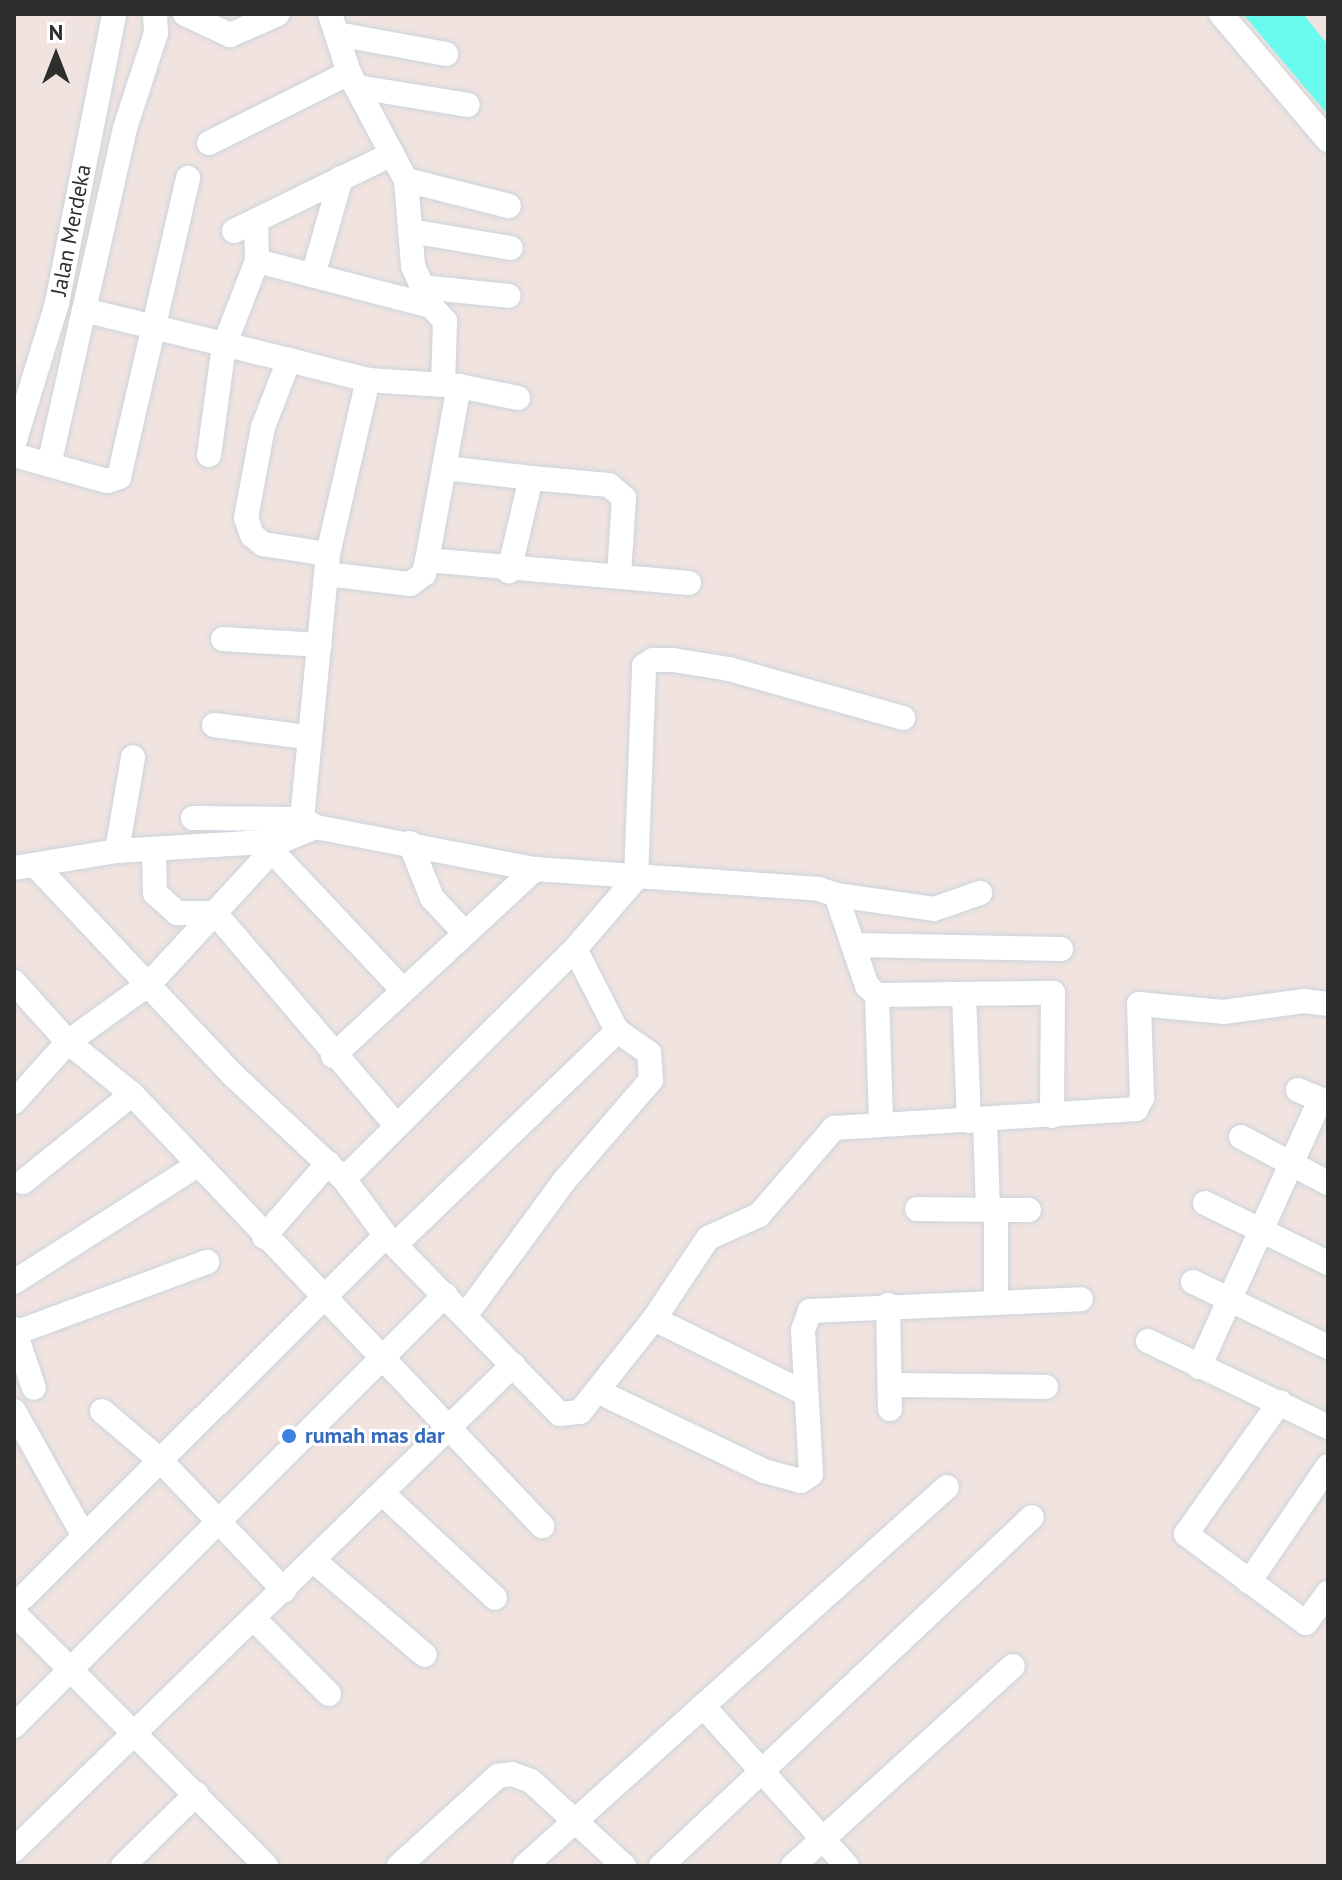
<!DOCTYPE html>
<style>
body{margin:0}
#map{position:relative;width:1342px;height:1880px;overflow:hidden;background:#f0e3e0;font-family:"PT Sans",sans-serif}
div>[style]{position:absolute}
.water>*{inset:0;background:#6afbef}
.roads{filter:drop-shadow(0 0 2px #cad4dc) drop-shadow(0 0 2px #cad4dc)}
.minor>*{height:24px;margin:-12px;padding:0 12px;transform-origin:12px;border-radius:12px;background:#fff}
.dots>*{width:22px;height:22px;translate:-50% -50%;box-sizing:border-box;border:4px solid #fff;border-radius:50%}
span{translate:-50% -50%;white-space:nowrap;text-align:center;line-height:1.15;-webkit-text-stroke:6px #fff;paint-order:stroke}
.street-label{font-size:22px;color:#2e2e2e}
.shop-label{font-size:22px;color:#366cbe;font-weight:700}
.left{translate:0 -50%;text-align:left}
.frame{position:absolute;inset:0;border:16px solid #2e2e2e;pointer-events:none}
.north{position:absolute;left:16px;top:16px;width:80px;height:80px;-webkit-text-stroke:6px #fff;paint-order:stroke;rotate:0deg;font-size:22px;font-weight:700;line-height:32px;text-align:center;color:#2e2e2e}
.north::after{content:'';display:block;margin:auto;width:28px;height:36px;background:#2e2e2e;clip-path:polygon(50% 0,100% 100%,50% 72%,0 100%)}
</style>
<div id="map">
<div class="water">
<div style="clip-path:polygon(1243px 14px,1303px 14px,1328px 45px,1328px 115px)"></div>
</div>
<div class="roads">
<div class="minor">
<div style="left:185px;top:14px;width:50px;rotate:25deg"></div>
<div style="left:230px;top:35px;width:52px;rotate:-23.6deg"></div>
<div style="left:330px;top:14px;width:62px;rotate:72.1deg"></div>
<div style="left:349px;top:73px;width:121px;rotate:62deg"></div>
<div style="left:406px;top:180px;width:86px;rotate:85.3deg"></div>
<div style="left:413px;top:266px;width:44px;rotate:65.8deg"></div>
<div style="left:431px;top:306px;width:21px;rotate:47deg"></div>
<div style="left:445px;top:321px;width:63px;rotate:91.8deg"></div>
<div style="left:1221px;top:14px;width:165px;rotate:49.7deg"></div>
<div style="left:337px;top:34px;width:111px;rotate:10.4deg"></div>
<div style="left:357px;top:87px;width:112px;rotate:9.2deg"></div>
<div style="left:209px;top:143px;width:157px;rotate:-26.6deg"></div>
<div style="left:406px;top:180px;width:106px;rotate:14.2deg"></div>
<div style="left:234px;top:231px;width:176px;rotate:-26deg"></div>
<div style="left:410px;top:231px;width:102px;rotate:9.6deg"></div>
<div style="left:257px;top:261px;width:180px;rotate:14.5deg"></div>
<div style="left:314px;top:272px;width:98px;rotate:-74deg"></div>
<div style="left:421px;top:287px;width:88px;rotate:5.8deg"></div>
<div style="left:84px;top:310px;width:187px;rotate:-77.3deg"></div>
<div style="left:125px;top:128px;width:100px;rotate:-71.9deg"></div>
<div style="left:156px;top:33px;width:19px;rotate:-93deg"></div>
<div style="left:518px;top:398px;width:60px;rotate:-168.5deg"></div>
<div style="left:459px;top:386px;width:177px;rotate:100.4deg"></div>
<div style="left:427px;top:560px;width:263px;rotate:5deg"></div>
<div style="left:14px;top:443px;width:146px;rotate:-72.9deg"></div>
<div style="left:57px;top:303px;width:295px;rotate:-78.8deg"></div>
<div style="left:14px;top:455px;width:97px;rotate:15.6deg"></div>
<div style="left:107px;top:481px;width:13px;rotate:-18deg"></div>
<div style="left:119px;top:477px;width:307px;rotate:-77deg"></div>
<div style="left:209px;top:455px;width:110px;rotate:-82.2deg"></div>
<div style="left:224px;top:346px;width:91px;rotate:-68.8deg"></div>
<div style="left:257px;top:261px;width:40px;rotate:-91.4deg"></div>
<div style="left:49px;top:465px;width:159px;rotate:-77.3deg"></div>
<div style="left:84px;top:310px;width:211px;rotate:13.7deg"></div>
<div style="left:446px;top:468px;width:86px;rotate:6.7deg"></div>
<div style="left:531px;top:478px;width:96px;rotate:103.3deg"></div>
<div style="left:531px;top:478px;width:78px;rotate:5.1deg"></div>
<div style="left:609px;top:485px;width:20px;rotate:41deg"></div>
<div style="left:624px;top:498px;width:78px;rotate:93.7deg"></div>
<div style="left:328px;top:554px;width:66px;rotate:-171.3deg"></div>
<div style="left:263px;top:544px;width:14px;rotate:-141deg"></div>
<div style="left:252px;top:535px;width:18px;rotate:-109deg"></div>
<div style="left:246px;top:518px;width:93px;rotate:-79.4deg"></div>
<div style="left:263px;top:427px;width:72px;rotate:-68.8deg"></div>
<div style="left:289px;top:360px;width:81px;rotate:14.2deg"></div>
<div style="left:327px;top:574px;width:84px;rotate:6.9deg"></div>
<div style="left:410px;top:584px;width:17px;rotate:-36deg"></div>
<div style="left:424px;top:574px;width:14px;rotate:-78deg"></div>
<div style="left:223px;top:639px;width:97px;rotate:3.5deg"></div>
<div style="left:214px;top:725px;width:93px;rotate:7.4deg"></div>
<div style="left:193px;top:818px;width:109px;rotate:0.5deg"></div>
<div style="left:316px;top:827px;width:16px;rotate:-150deg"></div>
<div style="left:302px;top:819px;width:266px;rotate:-84.4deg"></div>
<div style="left:328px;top:554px;width:179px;rotate:-77.1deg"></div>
<div style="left:368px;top:380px;width:91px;rotate:3.8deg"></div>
<div style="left:410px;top:843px;width:59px;rotate:68.2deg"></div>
<div style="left:432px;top:898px;width:48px;rotate:46.7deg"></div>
<div style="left:154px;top:849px;width:44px;rotate:88.7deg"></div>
<div style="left:155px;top:893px;width:30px;rotate:42deg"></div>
<div style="left:177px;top:913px;width:38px"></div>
<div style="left:215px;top:913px;width:277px;rotate:49.5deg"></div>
<div style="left:117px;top:851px;width:95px;rotate:-80.3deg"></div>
<div style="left:272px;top:851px;width:190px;rotate:46.7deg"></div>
<div style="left:35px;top:865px;width:290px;rotate:46.7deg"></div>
<div style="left:234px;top:1076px;width:151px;rotate:43.1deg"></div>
<div style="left:344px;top:1179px;width:71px;rotate:53.6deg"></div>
<div style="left:386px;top:1236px;width:249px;rotate:45.7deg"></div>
<div style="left:560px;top:1414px;width:20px;rotate:-6deg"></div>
<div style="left:580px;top:1412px;width:119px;rotate:-51.5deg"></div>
<div style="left:654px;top:1319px;width:168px;rotate:26.1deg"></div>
<div style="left:14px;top:868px;width:104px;rotate:-9.4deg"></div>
<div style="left:117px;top:851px;width:164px;rotate:-3.5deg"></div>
<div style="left:281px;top:841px;width:38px;rotate:-22deg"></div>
<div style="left:316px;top:827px;width:223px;rotate:10.9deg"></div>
<div style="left:535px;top:869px;width:285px;rotate:4deg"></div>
<div style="left:819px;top:889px;width:18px;rotate:19deg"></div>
<div style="left:836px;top:895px;width:96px;rotate:71.2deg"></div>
<div style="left:867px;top:986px;width:13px;rotate:42deg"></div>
<div style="left:877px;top:995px;width:176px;rotate:-0.7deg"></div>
<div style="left:1053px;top:993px;width:123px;rotate:90.5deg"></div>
<div style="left:836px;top:895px;width:99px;rotate:8.1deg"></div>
<div style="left:934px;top:909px;width:49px;rotate:-19.2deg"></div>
<div style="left:853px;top:945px;width:208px;rotate:1.1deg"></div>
<div style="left:14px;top:982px;width:81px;rotate:48deg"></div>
<div style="left:68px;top:1042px;width:82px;rotate:39.1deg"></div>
<div style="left:132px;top:1094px;width:596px;rotate:46.5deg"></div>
<div style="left:877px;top:995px;width:129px;rotate:88.2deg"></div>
<div style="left:964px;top:996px;width:125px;rotate:87.7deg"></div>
<div style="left:333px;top:1056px;width:275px;rotate:-42.8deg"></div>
<div style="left:1298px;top:1090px;width:33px;rotate:23deg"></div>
<div style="left:14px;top:1102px;width:81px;rotate:-48deg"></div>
<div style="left:68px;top:1042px;width:101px;rotate:-35.7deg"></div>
<div style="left:150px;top:983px;width:193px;rotate:-47.3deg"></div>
<div style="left:985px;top:1120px;width:89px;rotate:88.1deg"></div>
<div style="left:1241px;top:1137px;width:98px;rotate:27.9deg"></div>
<div style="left:344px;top:1179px;width:326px;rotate:-44.9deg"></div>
<div style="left:575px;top:949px;width:94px;rotate:-49.3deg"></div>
<div style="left:636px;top:878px;width:212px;rotate:-87.8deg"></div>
<div style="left:644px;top:666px;width:11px;rotate:-34deg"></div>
<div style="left:653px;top:660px;width:20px"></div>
<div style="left:673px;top:660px;width:57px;rotate:9.1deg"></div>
<div style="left:729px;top:669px;width:181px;rotate:15.7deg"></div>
<div style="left:23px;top:1182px;width:140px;rotate:-38.9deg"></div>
<div style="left:1205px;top:1203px;width:137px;rotate:26deg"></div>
<div style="left:917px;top:1209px;width:79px;rotate:0.7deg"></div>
<div style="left:996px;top:1210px;width:90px;rotate:90deg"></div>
<div style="left:996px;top:1210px;width:33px"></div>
<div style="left:264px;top:1237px;width:98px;rotate:-49.1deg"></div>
<div style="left:395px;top:1245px;width:308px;rotate:-43.9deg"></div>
<div style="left:617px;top:1031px;width:92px;rotate:-117.1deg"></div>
<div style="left:14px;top:1282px;width:218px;rotate:-32.5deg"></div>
<div style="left:1193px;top:1282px;width:150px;rotate:25.7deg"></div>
<div style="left:888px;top:1305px;width:104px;rotate:88.9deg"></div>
<div style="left:465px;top:1316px;width:169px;rotate:-53.7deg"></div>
<div style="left:565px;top:1180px;width:132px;rotate:-49.3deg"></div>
<div style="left:651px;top:1080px;width:27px;rotate:-94deg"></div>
<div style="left:649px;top:1053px;width:39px;rotate:-145deg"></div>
<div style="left:654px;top:1319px;width:97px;rotate:-56.3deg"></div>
<div style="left:708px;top:1238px;width:56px;rotate:-24.3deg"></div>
<div style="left:759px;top:1215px;width:115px;rotate:-49.2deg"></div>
<div style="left:834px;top:1128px;width:303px;rotate:-3.6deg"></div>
<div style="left:1136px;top:1109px;width:13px;rotate:-61deg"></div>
<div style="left:1142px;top:1098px;width:94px;rotate:-91.8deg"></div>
<div style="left:1139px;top:1004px;width:84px;rotate:5.4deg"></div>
<div style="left:1223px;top:1012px;width:82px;rotate:-7.7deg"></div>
<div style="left:1304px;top:1001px;width:24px;rotate:7deg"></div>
<div style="left:14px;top:1329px;width:62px;rotate:71.3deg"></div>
<div style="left:15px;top:1333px;width:205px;rotate:-20.3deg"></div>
<div style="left:1148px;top:1341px;width:199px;rotate:25.5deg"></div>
<div style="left:1199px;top:1367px;width:293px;rotate:-65.6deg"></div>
<div style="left:890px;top:1385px;width:156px;rotate:0.7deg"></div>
<div style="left:597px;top:1391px;width:185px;rotate:25.6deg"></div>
<div style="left:764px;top:1471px;width:38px;rotate:15deg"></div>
<div style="left:801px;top:1481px;width:12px;rotate:-35deg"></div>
<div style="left:811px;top:1474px;width:144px;rotate:-93.2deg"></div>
<div style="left:803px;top:1330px;width:20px;rotate:-70deg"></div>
<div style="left:810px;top:1311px;width:271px;rotate:-2.5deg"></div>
<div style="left:1280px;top:1402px;width:162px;rotate:125.5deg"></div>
<div style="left:1186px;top:1534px;width:149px;rotate:36.6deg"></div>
<div style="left:1306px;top:1623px;width:37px;rotate:-54deg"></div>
<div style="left:14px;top:1411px;width:143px;rotate:60.8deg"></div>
<div style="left:102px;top:1411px;width:76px;rotate:40.2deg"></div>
<div style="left:160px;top:1460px;width:180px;rotate:46.4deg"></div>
<div style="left:382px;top:1493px;width:154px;rotate:42.9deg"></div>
<div style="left:314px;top:1561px;width:145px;rotate:40.3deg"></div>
<div style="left:1249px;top:1582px;width:140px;rotate:-55.7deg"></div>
<div style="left:14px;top:1606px;width:525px;rotate:-44.85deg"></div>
<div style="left:14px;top:1613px;width:357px;rotate:45.1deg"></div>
<div style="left:254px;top:1619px;width:106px;rotate:45deg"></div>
<div style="left:703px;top:1706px;width:215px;rotate:48deg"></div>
<div style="left:14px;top:1726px;width:610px;rotate:-45deg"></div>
<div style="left:14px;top:1850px;width:696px;rotate:-44.18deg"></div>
<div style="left:123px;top:1866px;width:103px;rotate:-44.6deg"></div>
<div style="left:399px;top:1866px;width:134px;rotate:-42.3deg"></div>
<div style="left:498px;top:1776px;width:14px;rotate:-8deg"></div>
<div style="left:512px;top:1774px;width:20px;rotate:20deg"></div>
<div style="left:531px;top:1781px;width:126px;rotate:42.4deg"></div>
<div style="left:525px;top:1866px;width:567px;rotate:-41.93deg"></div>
<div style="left:661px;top:1866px;width:509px;rotate:-43.25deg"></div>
<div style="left:793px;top:1866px;width:297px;rotate:-42.3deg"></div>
</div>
</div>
<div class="dots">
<div style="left:289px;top:1436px;background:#3f7fe0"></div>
</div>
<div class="street-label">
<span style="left:71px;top:230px;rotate:-79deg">Jalan Merdeka</span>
</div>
<div class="shop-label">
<span class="left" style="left:305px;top:1436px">rumah mas dar</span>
</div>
<div class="frame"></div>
<div class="north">N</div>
</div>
